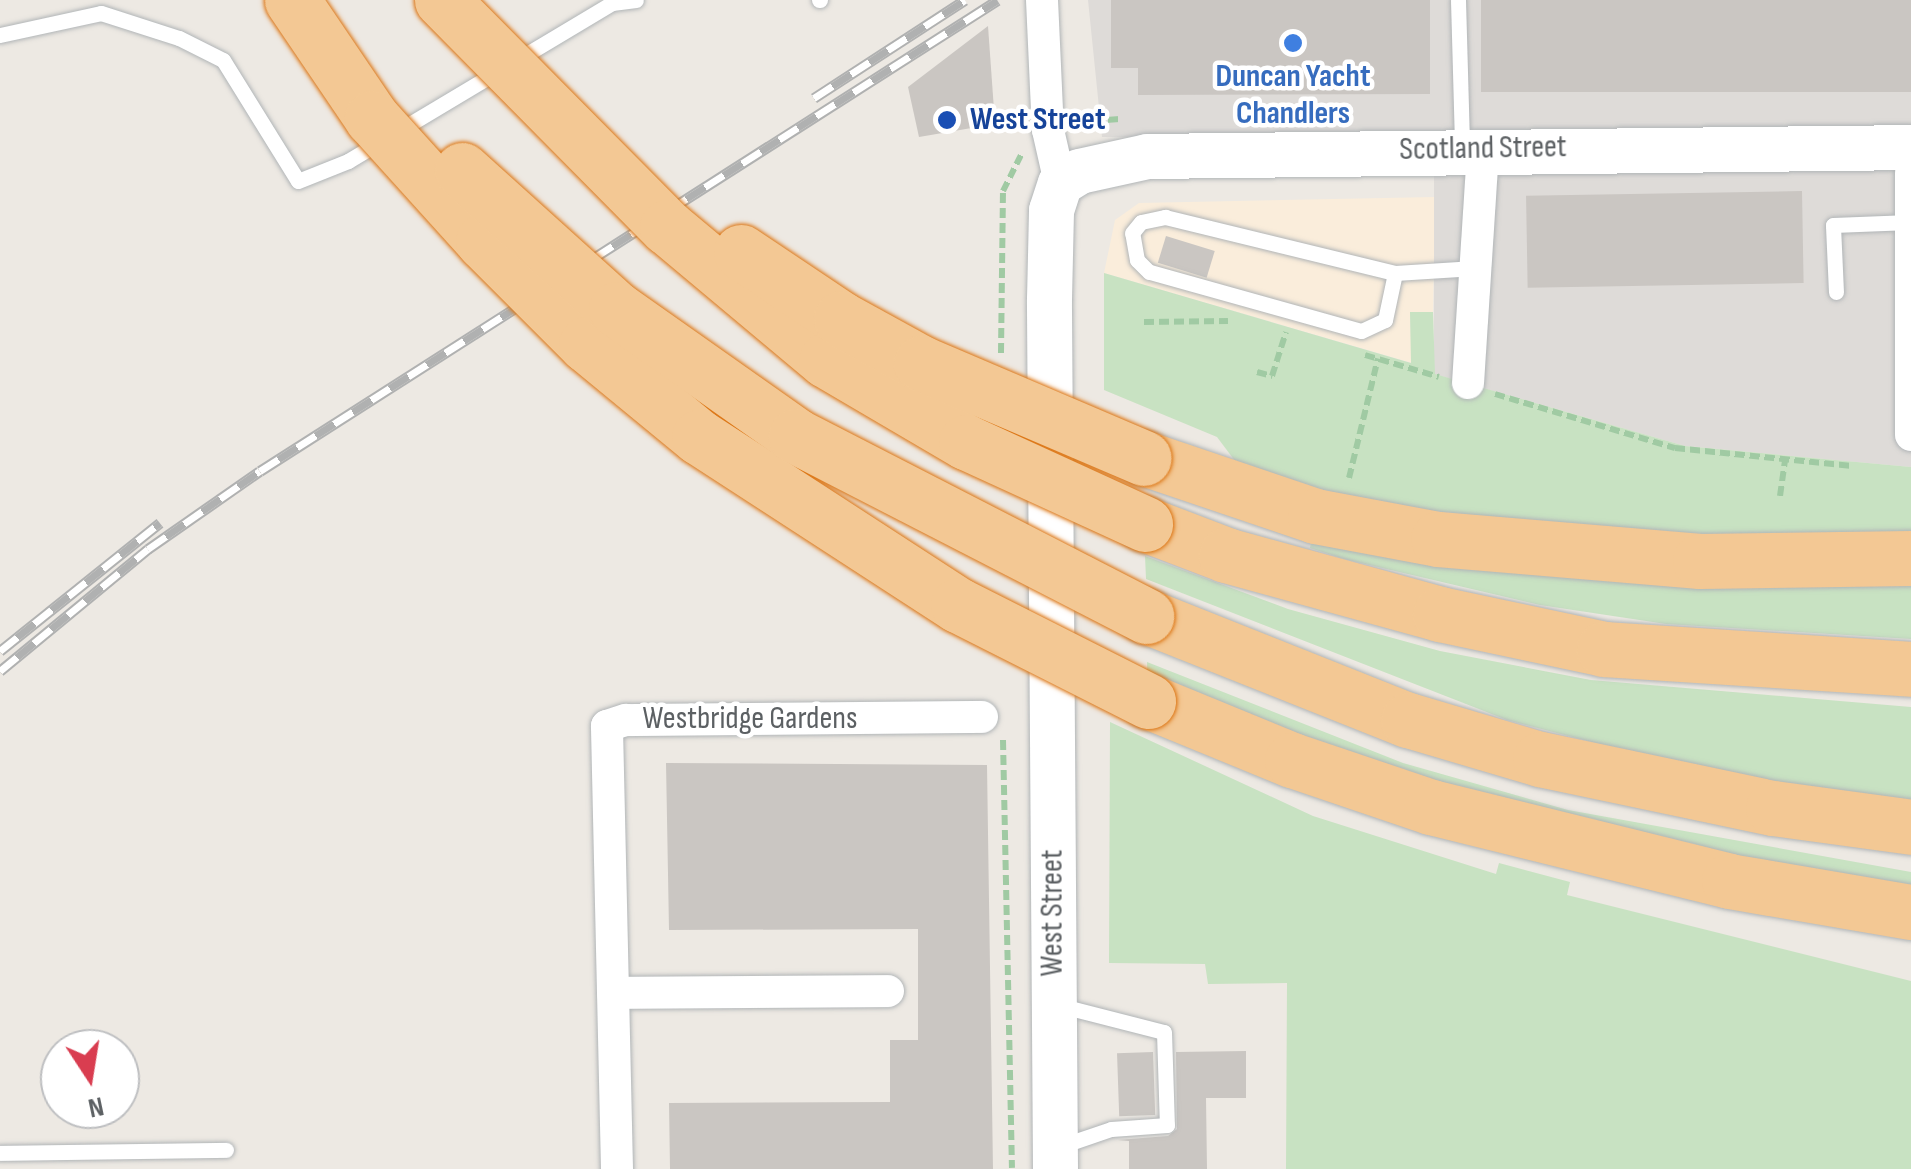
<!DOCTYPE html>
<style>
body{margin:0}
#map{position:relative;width:1911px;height:1169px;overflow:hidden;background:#ede9e3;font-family:"Sofia Sans Condensed",sans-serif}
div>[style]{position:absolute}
.commercial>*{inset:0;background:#faeddb}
.industrial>*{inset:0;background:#dedbd8}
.green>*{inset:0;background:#c8e2c2}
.building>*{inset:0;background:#cac6c2;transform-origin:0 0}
.path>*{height:6px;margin-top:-3px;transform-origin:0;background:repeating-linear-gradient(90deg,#a0caa3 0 10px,transparent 0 15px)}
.roads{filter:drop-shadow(0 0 2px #b1b5b7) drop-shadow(0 0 2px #b1b5b7)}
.lane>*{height:15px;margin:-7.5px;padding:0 7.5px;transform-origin:7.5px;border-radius:7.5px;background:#fff}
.street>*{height:32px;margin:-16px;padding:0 16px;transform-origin:16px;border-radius:16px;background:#fff}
.secondary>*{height:45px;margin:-22.5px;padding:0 22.5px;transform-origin:22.5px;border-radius:22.5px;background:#fff}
.highway>*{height:55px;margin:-27.5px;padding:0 27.5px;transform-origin:27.5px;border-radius:27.5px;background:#f3c894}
.rail>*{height:11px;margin-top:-5.5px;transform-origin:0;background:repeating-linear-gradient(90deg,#fff 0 22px,#b0b1b1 0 44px);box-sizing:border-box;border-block:2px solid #b0b1b1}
.bridges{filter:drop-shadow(0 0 2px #dc7615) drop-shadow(0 0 2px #dc7615)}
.highway-bridge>*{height:55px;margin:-27.5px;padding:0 27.5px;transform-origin:27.5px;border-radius:27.5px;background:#f3c894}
.dots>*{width:28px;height:28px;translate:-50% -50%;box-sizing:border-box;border:5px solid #fff;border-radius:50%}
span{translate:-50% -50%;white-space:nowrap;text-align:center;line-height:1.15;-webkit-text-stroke:9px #fff;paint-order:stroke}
.shop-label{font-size:32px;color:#366cbe;font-weight:700}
.transit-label{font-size:32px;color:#164399;font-weight:700}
.left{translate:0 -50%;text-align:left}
.street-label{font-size:32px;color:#5c6063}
.north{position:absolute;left:40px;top:1029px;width:100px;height:100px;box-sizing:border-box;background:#fff;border:2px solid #bebfc1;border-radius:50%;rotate:168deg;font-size:28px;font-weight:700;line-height:40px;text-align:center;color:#5c6063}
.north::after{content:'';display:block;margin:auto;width:35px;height:45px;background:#d93d50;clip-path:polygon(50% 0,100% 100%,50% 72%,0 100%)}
</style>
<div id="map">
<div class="commercial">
<div style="clip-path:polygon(1435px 197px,1433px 312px,1410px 313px,1412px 363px,1104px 273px,1115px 220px,1139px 203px)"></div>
</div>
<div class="industrial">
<div style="clip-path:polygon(1088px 0,1911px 0,1911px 467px,1685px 446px,1434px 374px,1434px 139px,1102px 137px)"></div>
</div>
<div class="green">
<div style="clip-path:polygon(1104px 273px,1411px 363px,1410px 312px,1433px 312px,1435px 374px,1685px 446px,1911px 467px,1911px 535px,1682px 538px,1387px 506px,1241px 469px,1217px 437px,1104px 390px)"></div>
<div style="clip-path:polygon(1312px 537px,1911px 579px,1911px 639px,1666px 624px,1540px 605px,1344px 559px,1310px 548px)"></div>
<div style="clip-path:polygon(1145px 556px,1288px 609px,1440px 651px,1591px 680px,1911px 707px,1911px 805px,1685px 766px,1507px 720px,1146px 579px)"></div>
<div style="clip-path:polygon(1147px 662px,1403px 763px,1568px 810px,1911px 872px,1911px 893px,1585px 830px,1148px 689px)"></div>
<div style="clip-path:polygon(1110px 722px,1313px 816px,1496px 874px,1499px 863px,1570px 882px,1567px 895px,1911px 981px,1911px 1169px,1286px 1169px,1287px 983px,1208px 984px,1205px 964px,1109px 963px)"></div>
</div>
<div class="building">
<div style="clip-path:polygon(1111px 0,1430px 0,1430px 94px,1138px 95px,1138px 68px,1111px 68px)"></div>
<div style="left:1481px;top:0;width:430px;height:92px"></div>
<div style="clip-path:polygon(988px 26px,995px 124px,919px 137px,908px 87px)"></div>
<div style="left:1802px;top:191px;width:92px;height:276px;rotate:89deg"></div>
<div style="left:1166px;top:236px;width:51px;height:28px;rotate:17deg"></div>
<div style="clip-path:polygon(666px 763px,987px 765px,993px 1169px,670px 1169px,669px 1103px,890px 1102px,890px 1040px,918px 1040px,918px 929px,669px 930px)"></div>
<div style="clip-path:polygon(1246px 1051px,1246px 1098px,1206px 1098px,1207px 1169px,1129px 1169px,1129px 1141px,1118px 1140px,1168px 1136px,1177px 1129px,1176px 1052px)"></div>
<div style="left:1153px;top:1052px;width:63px;height:36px;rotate:88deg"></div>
</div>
<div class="path">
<div style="left:1078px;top:122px;width:42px;rotate:-4.1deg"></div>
<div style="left:1144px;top:322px;width:84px;rotate:-0.7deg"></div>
<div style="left:1001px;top:353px;width:162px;rotate:-89.3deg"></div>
<div style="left:1003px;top:191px;width:40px;rotate:-63.4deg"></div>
<div style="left:1365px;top:355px;width:77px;rotate:16.6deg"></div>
<div style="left:1257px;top:372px;width:16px;rotate:15deg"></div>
<div style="left:1272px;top:376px;width:46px;rotate:-72.3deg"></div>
<div style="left:1495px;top:394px;width:188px;rotate:16.7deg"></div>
<div style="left:1675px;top:448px;width:178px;rotate:5.8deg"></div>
<div style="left:1349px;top:478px;width:123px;rotate:-76.4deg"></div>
<div style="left:1780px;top:496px;width:37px;rotate:-82deg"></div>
<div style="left:1003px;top:740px;width:428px;rotate:88.8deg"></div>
</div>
<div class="roads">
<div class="lane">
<div style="left:819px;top:0;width:1px"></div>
<div style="left:1458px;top:0;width:146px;rotate:88.4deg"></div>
<div style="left:0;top:35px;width:103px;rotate:-12.3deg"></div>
<div style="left:101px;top:13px;width:82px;rotate:17.8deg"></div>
<div style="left:179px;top:38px;width:49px;rotate:26.6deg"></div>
<div style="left:223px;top:60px;width:142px;rotate:58.2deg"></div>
<div style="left:298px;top:181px;width:54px;rotate:-21.8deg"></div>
<div style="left:348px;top:161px;width:308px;rotate:-30.9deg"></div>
<div style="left:612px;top:3px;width:24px;rotate:-7deg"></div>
<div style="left:1395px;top:273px;width:48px;rotate:102deg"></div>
<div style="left:1385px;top:320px;width:26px;rotate:155deg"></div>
<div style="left:1361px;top:331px;width:220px;rotate:-164.4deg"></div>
<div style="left:1149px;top:272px;width:17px;rotate:-135deg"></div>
<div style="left:1137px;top:260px;width:27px;rotate:-100deg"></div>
<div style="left:1132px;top:233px;width:14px;rotate:-51deg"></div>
<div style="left:1141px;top:222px;width:25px;rotate:-12deg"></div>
<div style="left:1165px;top:217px;width:237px;rotate:13.7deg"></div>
<div style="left:1395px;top:273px;width:80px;rotate:-3.6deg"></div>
<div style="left:1836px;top:292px;width:67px;rotate:-92.6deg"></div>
<div style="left:1833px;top:225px;width:77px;rotate:-2.2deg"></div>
<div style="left:1058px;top:1005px;width:109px;rotate:14.3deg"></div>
<div style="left:1164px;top:1032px;width:93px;rotate:88.2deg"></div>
<div style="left:1167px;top:1125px;width:56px;rotate:175.9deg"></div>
<div style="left:1111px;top:1129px;width:53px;rotate:161.2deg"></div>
<div style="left:0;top:1153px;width:226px;rotate:-0.8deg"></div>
</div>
<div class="street">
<div style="left:1042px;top:0;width:130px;rotate:87.4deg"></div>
<div style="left:1048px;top:130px;width:54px;rotate:77.2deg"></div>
<div style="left:1911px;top:173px;width:262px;rotate:90deg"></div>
<div style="left:1468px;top:383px;width:235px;rotate:-86.3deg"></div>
<div style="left:613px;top:993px;width:275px;rotate:-0.4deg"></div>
<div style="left:617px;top:1169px;width:443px;rotate:-91.3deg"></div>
<div style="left:607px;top:726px;width:20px;rotate:-18deg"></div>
<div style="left:626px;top:720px;width:356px;rotate:-0.5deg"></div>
</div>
<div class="secondary">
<div style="left:1055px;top:1169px;width:870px;rotate:-90.4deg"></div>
<div style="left:1049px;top:299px;width:89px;rotate:-88.7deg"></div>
<div style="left:1051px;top:210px;width:28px;rotate:-72deg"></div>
<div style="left:1060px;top:183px;width:22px;rotate:-32deg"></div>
<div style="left:1079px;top:171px;width:70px;rotate:-12.4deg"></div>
<div style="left:1147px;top:156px;width:764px;rotate:-0.67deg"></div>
</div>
<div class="highway">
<div style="left:1144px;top:458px;width:181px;rotate:18.7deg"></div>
<div style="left:1315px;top:516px;width:125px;rotate:10.6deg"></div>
<div style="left:1438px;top:539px;width:263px;rotate:4.8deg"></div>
<div style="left:1700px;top:561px;width:211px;rotate:-0.8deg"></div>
<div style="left:1145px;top:524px;width:87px;rotate:20.9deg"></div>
<div style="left:1226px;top:555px;width:222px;rotate:15.4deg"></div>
<div style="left:1440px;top:614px;width:168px;rotate:12deg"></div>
<div style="left:1604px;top:649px;width:308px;rotate:3.7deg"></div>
<div style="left:1146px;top:616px;width:282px;rotate:21.7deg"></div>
<div style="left:1408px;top:720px;width:138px;rotate:16.5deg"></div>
<div style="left:1540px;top:759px;width:238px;rotate:11.9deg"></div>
<div style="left:1773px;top:808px;width:139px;rotate:7.8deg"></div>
<div style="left:1148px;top:701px;width:156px;rotate:22.3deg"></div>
<div style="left:1292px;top:760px;width:147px;rotate:18.7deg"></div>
<div style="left:1431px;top:807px;width:307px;rotate:13.9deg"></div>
<div style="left:1729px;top:881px;width:185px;rotate:9.7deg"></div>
</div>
</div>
<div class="rail">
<div style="left:814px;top:98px;width:180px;rotate:-33deg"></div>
<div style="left:0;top:651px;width:205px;rotate:-38.7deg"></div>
<div style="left:0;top:671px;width:192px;rotate:-39.5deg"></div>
<div style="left:148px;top:549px;width:136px;rotate:-34.9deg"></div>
<div style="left:260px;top:471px;width:875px;rotate:-32.55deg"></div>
</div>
<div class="bridges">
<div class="highway-bridge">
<div style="left:292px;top:0;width:143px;rotate:55.9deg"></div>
<div style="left:372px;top:118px;width:166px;rotate:47.9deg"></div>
<div style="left:483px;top:241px;width:146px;rotate:45deg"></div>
<div style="left:586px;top:344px;width:146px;rotate:39.5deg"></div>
<div style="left:699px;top:437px;width:309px;rotate:33deg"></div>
<div style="left:958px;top:605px;width:213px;rotate:26.8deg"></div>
<div style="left:442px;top:0;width:320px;rotate:45.3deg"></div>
<div style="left:667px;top:227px;width:207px;rotate:39.9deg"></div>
<div style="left:826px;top:360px;width:162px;rotate:30.4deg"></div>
<div style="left:966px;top:442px;width:197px;rotate:24.6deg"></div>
<div style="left:462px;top:170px;width:207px;rotate:42.1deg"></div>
<div style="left:616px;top:309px;width:220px;rotate:35.2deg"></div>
<div style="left:796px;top:436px;width:394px;rotate:27.2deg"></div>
<div style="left:741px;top:252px;width:120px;rotate:33.8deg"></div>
<div style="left:841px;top:319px;width:91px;rotate:28.8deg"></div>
<div style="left:921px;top:363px;width:242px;rotate:23.1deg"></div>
</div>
</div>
<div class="dots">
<div style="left:1293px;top:43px;background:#3f7fe0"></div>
<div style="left:947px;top:120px;background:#1a4fb4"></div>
</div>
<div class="shop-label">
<span style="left:1293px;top:96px">Duncan Yacht<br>Chandlers</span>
</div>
<div class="transit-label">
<span class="left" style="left:970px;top:120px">West Street</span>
</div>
<div class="street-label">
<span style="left:1483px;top:149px;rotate:-1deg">Scotland Street</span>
<span style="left:750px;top:719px">Westbridge Gardens</span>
<span style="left:1053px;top:913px;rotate:-90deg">West Street</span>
</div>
<div class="north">N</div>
</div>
